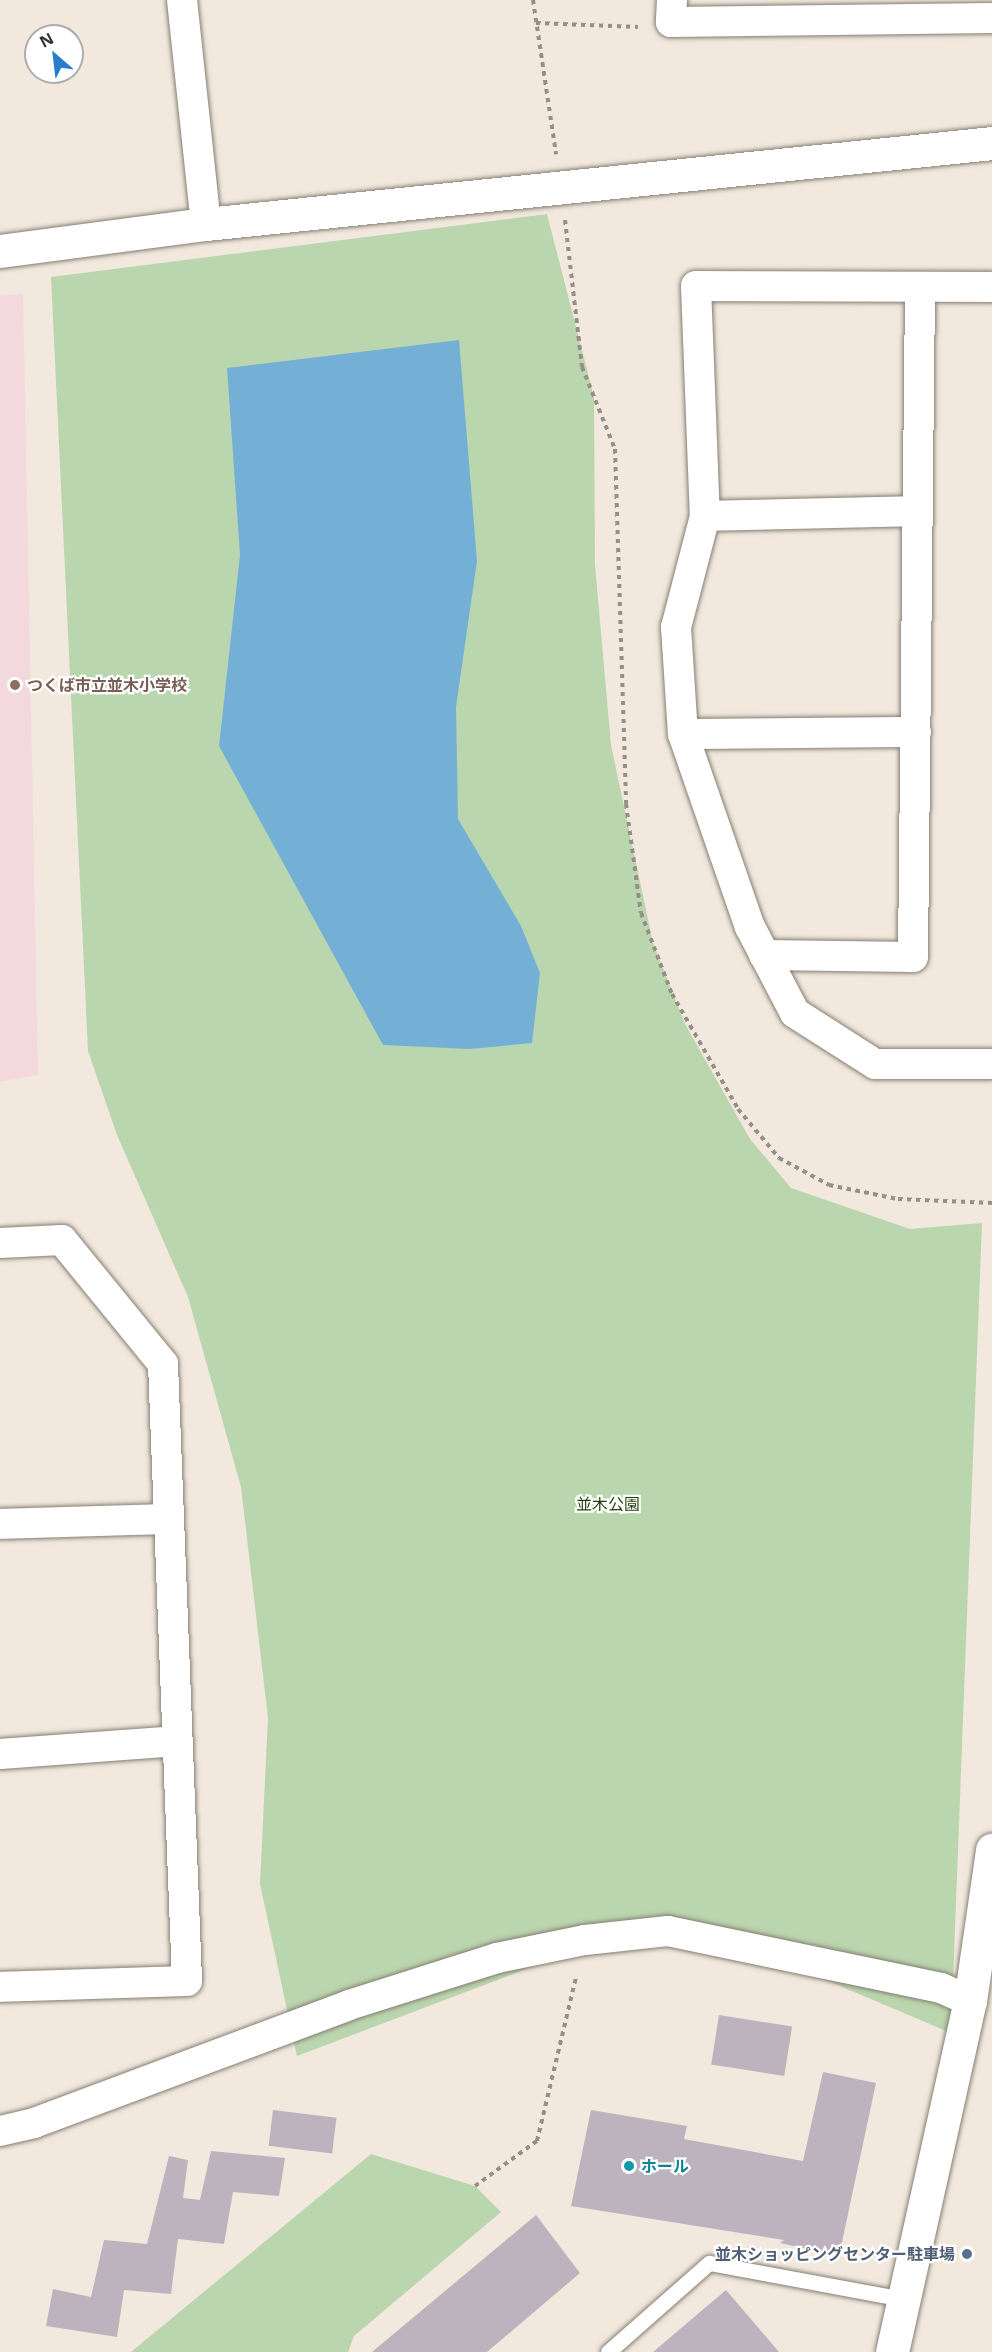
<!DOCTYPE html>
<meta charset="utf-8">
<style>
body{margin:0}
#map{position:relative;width:992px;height:2352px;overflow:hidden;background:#f2e8dd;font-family:"Noto Sans","Noto Sans JP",sans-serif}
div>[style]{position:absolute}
.education>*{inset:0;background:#f3d8dd}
.green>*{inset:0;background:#bad6ae}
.water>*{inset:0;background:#74b0d5}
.building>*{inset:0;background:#bdb3be;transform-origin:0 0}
.path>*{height:4px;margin-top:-2px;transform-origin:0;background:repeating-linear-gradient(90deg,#968f87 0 4.5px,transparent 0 9px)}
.roads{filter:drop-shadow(0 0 2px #867e74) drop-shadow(0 0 2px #867e74)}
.lane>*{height:15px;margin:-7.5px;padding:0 7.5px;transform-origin:7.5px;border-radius:7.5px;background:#fff}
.street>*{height:30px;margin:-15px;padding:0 15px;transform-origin:15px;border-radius:15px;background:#fff}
.secondary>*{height:33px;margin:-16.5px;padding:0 16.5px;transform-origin:16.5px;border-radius:16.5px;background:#fff}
.dots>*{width:16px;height:16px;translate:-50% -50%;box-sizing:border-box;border:3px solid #fff;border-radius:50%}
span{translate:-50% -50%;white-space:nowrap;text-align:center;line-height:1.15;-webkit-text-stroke:4.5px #fff;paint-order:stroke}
.education-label{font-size:16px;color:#785e54;font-weight:700}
.left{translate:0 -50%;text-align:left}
.park-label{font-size:16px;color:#1e3f09}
.culture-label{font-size:16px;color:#0d838f;font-weight:700}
.service-label{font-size:16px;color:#4e5e75;font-weight:700}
.right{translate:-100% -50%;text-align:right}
.north{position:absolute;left:24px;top:24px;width:60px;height:60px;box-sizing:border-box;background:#fff;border:2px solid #afadab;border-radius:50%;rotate:332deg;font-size:16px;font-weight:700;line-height:24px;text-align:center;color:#36322e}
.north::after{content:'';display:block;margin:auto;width:21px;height:27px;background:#2b7dcb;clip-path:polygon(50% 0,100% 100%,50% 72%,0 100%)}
</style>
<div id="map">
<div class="education">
<div style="clip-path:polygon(23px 294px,38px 1075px,0 1082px,0 295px)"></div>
</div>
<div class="green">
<div style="clip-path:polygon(547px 214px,594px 397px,595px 565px,611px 745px,653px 943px,685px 1024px,750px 1139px,791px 1188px,910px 1229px,982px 1223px,951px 2033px,717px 1934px,595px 1943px,297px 2056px,260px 1884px,268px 1718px,241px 1487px,188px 1297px,117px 1135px,88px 1051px,51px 277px)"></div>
<div style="clip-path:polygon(371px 2154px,475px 2186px,501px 2212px,354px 2336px,348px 2352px,131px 2352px)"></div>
</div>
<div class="water">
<div style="clip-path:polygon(459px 340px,477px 561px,456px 707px,458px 819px,521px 926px,540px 973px,532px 1043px,470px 1049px,383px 1045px,219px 746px,240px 555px,227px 368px)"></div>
</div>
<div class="building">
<div style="left:719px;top:2015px;width:74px;height:50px;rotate:9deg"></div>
<div style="clip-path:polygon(823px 2072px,876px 2083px,839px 2256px,780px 2243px,784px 2240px,571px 2206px,591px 2110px,687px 2126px,684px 2139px,803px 2161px)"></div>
<div style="left:273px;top:2110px;width:64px;height:36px;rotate:7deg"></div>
<div style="clip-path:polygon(211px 2151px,285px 2158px,279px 2196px,233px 2192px,224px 2244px,178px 2239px,171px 2294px,124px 2290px,117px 2337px,46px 2326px,53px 2289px,91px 2297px,104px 2240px,147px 2244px,169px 2156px,188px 2160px,183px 2198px,200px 2200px)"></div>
<div style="clip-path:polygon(536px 2215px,580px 2273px,487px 2352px,372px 2352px)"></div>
<div style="clip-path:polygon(726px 2290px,779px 2352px,653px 2352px)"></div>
</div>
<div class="path">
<div style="left:533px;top:0;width:156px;rotate:81.5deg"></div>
<div style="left:536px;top:23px;width:102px;rotate:2.2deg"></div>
<div style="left:565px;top:220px;width:148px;rotate:83.4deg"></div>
<div style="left:582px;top:367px;width:88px;rotate:68.1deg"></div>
<div style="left:615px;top:449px;width:355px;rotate:88.2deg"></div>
<div style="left:626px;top:804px;width:110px;rotate:82.2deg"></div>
<div style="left:641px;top:913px;width:87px;rotate:69.1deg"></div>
<div style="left:672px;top:994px;width:133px;rotate:60.1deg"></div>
<div style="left:738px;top:1109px;width:64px;rotate:50.1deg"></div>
<div style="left:779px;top:1158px;width:57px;rotate:28.4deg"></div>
<div style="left:829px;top:1185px;width:70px;rotate:11.5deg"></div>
<div style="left:898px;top:1199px;width:94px;rotate:2.4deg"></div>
<div style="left:475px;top:2186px;width:77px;rotate:-36deg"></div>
<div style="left:537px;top:2141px;width:169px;rotate:-76.6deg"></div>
</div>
<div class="roads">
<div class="lane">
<div style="left:608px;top:2352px;width:135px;rotate:-41.4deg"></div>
<div style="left:709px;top:2263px;width:197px;rotate:10.5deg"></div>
</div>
<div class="street">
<div style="left:182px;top:0;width:225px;rotate:83.9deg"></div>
<div style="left:672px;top:0;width:22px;rotate:93deg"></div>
<div style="left:671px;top:22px;width:321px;rotate:-0.7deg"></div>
<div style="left:992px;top:287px;width:296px;rotate:-179.8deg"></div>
<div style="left:696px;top:286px;width:230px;rotate:87.8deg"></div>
<div style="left:705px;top:516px;width:115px;rotate:104.6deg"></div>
<div style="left:676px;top:627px;width:107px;rotate:86.3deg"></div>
<div style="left:683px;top:734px;width:204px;rotate:70.9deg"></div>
<div style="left:750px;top:927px;width:97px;rotate:62.4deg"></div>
<div style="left:795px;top:1013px;width:95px;rotate:32.5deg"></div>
<div style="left:875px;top:1064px;width:117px"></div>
<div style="left:705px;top:516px;width:213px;rotate:-1.3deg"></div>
<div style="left:683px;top:734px;width:233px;rotate:-0.5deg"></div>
<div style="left:764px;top:955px;width:149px;rotate:0.8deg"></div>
<div style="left:913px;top:957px;width:669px;rotate:-89.4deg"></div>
<div style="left:0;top:1243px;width:62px;rotate:-2.8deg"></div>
<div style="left:62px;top:1240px;width:160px;rotate:50.8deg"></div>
<div style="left:163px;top:1364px;width:617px;rotate:87.77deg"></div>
<div style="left:187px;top:1981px;width:187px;rotate:178.2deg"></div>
<div style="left:0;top:1524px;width:169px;rotate:-1.7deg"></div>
<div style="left:0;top:1754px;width:177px;rotate:-4.2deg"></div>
<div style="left:0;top:2131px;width:35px;rotate:-13deg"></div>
<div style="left:34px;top:2123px;width:336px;rotate:-20.5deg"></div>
<div style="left:349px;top:2005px;width:155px;rotate:-17.6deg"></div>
<div style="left:497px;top:1958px;width:90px;rotate:-11.6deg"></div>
<div style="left:585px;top:1940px;width:83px;rotate:-6.2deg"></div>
<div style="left:668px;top:1931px;width:279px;rotate:11.8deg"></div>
<div style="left:941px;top:1988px;width:32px;rotate:24deg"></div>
</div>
<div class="secondary">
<div style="left:0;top:251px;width:208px;rotate:-7.5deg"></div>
<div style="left:206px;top:224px;width:790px;rotate:-5.88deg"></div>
<div style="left:892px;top:2352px;width:360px;rotate:-77.5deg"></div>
<div style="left:970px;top:2001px;width:153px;rotate:-81.7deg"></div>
</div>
</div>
<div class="dots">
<div style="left:15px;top:685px;background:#8d6e63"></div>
<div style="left:629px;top:2166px;background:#0f9aa8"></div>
<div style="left:967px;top:2254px;background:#5c6f8a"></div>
</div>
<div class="education-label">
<span class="left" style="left:27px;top:685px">つくば市立並木小学校</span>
</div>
<div class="park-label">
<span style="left:608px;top:1504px">並木公園</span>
</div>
<div class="culture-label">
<span class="left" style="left:641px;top:2166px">ホール</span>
</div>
<div class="service-label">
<span class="right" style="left:955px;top:2254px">並木ショッピングセンター駐車場</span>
</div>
<div class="north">N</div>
</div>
